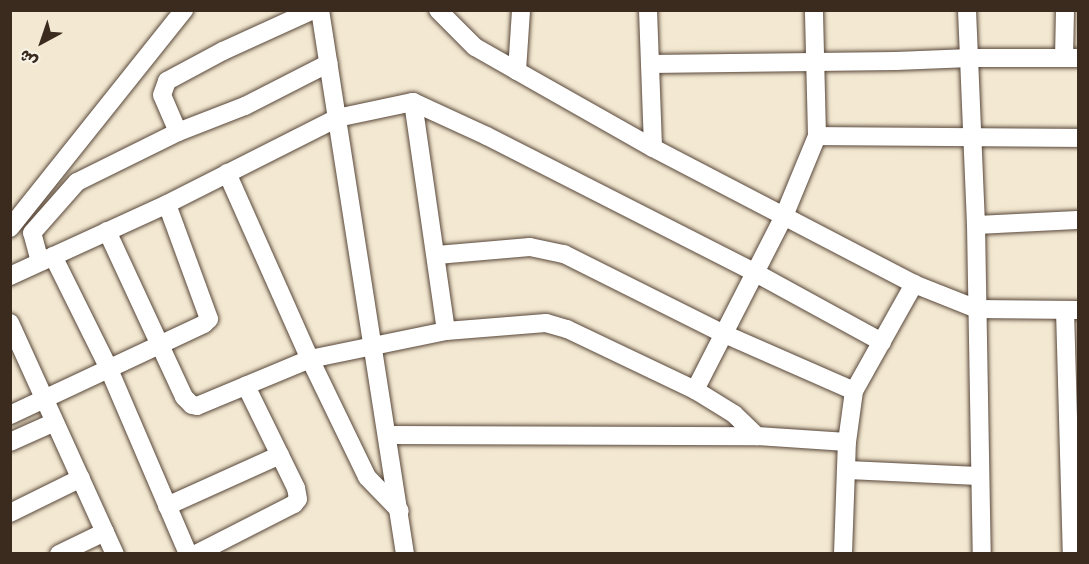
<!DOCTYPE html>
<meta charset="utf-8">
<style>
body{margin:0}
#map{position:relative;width:1089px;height:564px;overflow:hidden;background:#f3e8d1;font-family:"Gochi Hand","Playpen Sans Arabic",sans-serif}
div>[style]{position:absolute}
.roads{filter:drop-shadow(0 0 2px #574639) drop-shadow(0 0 2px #574639)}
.minor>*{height:18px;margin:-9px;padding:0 9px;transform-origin:9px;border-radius:9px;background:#fff}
span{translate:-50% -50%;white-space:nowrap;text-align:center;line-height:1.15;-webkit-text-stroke:6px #f7f3e8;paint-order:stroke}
.frame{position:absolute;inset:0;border:12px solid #3b2a1e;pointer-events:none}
.north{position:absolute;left:12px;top:12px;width:60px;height:60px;-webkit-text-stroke:4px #f7f3e8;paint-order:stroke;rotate:220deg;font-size:16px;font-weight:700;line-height:24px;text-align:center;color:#3b2a1e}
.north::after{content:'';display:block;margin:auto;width:21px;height:27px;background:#3b2a1e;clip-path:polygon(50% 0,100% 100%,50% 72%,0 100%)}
</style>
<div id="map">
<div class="roads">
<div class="minor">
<div style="left:320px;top:10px;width:551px;rotate:81.12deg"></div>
<div style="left:438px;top:10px;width:52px;rotate:45deg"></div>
<div style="left:475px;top:47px;width:48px;rotate:29.7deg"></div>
<div style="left:517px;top:71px;width:156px;rotate:29.5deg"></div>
<div style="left:653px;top:148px;width:294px;rotate:27.5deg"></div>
<div style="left:914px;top:284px;width:68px;rotate:21.6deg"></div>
<div style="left:977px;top:309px;width:101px;rotate:0.6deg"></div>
<div style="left:648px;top:10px;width:138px;rotate:87.9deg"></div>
<div style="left:967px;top:10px;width:215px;rotate:87.6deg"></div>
<div style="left:976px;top:225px;width:329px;rotate:89deg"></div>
<div style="left:1064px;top:58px;width:48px;rotate:-88.8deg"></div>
<div style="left:650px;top:64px;width:246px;rotate:-0.7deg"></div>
<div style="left:896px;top:61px;width:74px;rotate:-2.3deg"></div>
<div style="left:970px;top:58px;width:108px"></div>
<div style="left:517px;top:71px;width:61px;rotate:-86.2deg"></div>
<div style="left:413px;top:102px;width:231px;rotate:81.8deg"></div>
<div style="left:178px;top:132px;width:40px;rotate:-113.4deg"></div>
<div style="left:162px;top:95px;width:15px;rotate:-70deg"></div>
<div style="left:167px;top:81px;width:64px;rotate:-28.2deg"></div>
<div style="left:223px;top:51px;width:99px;rotate:-24.5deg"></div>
<div style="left:817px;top:136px;width:261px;rotate:0.4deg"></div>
<div style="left:227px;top:173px;width:204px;rotate:66deg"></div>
<div style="left:310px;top:359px;width:131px;rotate:64.2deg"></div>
<div style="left:367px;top:477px;width:47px;rotate:45.9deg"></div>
<div style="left:976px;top:225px;width:102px;rotate:-2.8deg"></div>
<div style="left:10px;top:228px;width:279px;rotate:-51.4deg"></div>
<div style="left:107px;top:231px;width:183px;rotate:65.1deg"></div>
<div style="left:184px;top:397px;width:11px;rotate:45deg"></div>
<div style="left:192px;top:405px;width:5px;rotate:11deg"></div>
<div style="left:197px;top:406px;width:122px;rotate:-22.6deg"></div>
<div style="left:310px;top:359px;width:139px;rotate:-11.6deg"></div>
<div style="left:446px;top:331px;width:100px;rotate:-4.6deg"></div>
<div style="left:546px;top:323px;width:22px;rotate:16deg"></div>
<div style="left:567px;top:329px;width:142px;rotate:25.5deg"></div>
<div style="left:695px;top:390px;width:46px;rotate:31.6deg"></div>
<div style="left:734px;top:414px;width:32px;rotate:44deg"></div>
<div style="left:437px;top:255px;width:93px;rotate:-4.9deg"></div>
<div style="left:530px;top:247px;width:35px;rotate:12deg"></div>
<div style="left:564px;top:254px;width:177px;rotate:26.6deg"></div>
<div style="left:722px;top:333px;width:144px;rotate:23.7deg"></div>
<div style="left:53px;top:256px;width:124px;rotate:63.6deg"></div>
<div style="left:108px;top:367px;width:203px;rotate:66.8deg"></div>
<div style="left:40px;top:262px;width:30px;rotate:-105deg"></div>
<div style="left:32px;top:233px;width:68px;rotate:-48.6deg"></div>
<div style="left:77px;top:182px;width:113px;rotate:-26.3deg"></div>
<div style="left:178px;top:132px;width:72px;rotate:-21.2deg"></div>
<div style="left:245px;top:106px;width:94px;rotate:-27.1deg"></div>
<div style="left:10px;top:276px;width:173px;rotate:-24.6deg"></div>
<div style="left:167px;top:204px;width:191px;rotate:-26.8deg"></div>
<div style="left:337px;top:118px;width:78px;rotate:-11.9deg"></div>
<div style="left:413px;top:102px;width:81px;rotate:24.7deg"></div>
<div style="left:487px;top:136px;width:300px;rotate:27deg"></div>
<div style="left:754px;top:272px;width:146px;rotate:28.7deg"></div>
<div style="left:1065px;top:310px;width:244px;rotate:88.4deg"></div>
<div style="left:10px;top:323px;width:254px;rotate:65.6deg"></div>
<div style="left:695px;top:390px;width:195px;rotate:-62.9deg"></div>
<div style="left:784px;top:216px;width:87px;rotate:-67.6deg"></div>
<div style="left:817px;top:136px;width:126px;rotate:-91.4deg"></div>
<div style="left:10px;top:415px;width:214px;rotate:-25.1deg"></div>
<div style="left:204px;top:324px;width:7px;rotate:-45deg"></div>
<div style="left:209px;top:319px;width:122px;rotate:-110.1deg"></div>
<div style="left:388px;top:435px;width:369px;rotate:0.2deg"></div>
<div style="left:757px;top:436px;width:90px;rotate:3.8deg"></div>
<div style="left:10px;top:442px;width:49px;rotate:-24deg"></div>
<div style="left:846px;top:470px;width:134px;rotate:2.6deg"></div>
<div style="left:167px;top:506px;width:124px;rotate:-24.3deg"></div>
<div style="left:10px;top:513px;width:79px;rotate:-26.2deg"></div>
<div style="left:59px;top:554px;width:51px;rotate:-25.6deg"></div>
<div style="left:196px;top:554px;width:110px;rotate:-27deg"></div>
<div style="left:294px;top:504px;width:6px;rotate:-51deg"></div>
<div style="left:298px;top:499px;width:11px;rotate:-100deg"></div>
<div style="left:296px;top:488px;width:114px;rotate:-116.1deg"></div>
<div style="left:843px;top:554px;width:112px;rotate:-88deg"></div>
<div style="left:847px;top:442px;width:51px;rotate:-82.2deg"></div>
<div style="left:854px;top:391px;width:123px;rotate:-60.7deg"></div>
</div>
</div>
<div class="frame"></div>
<div class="north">ش</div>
</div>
